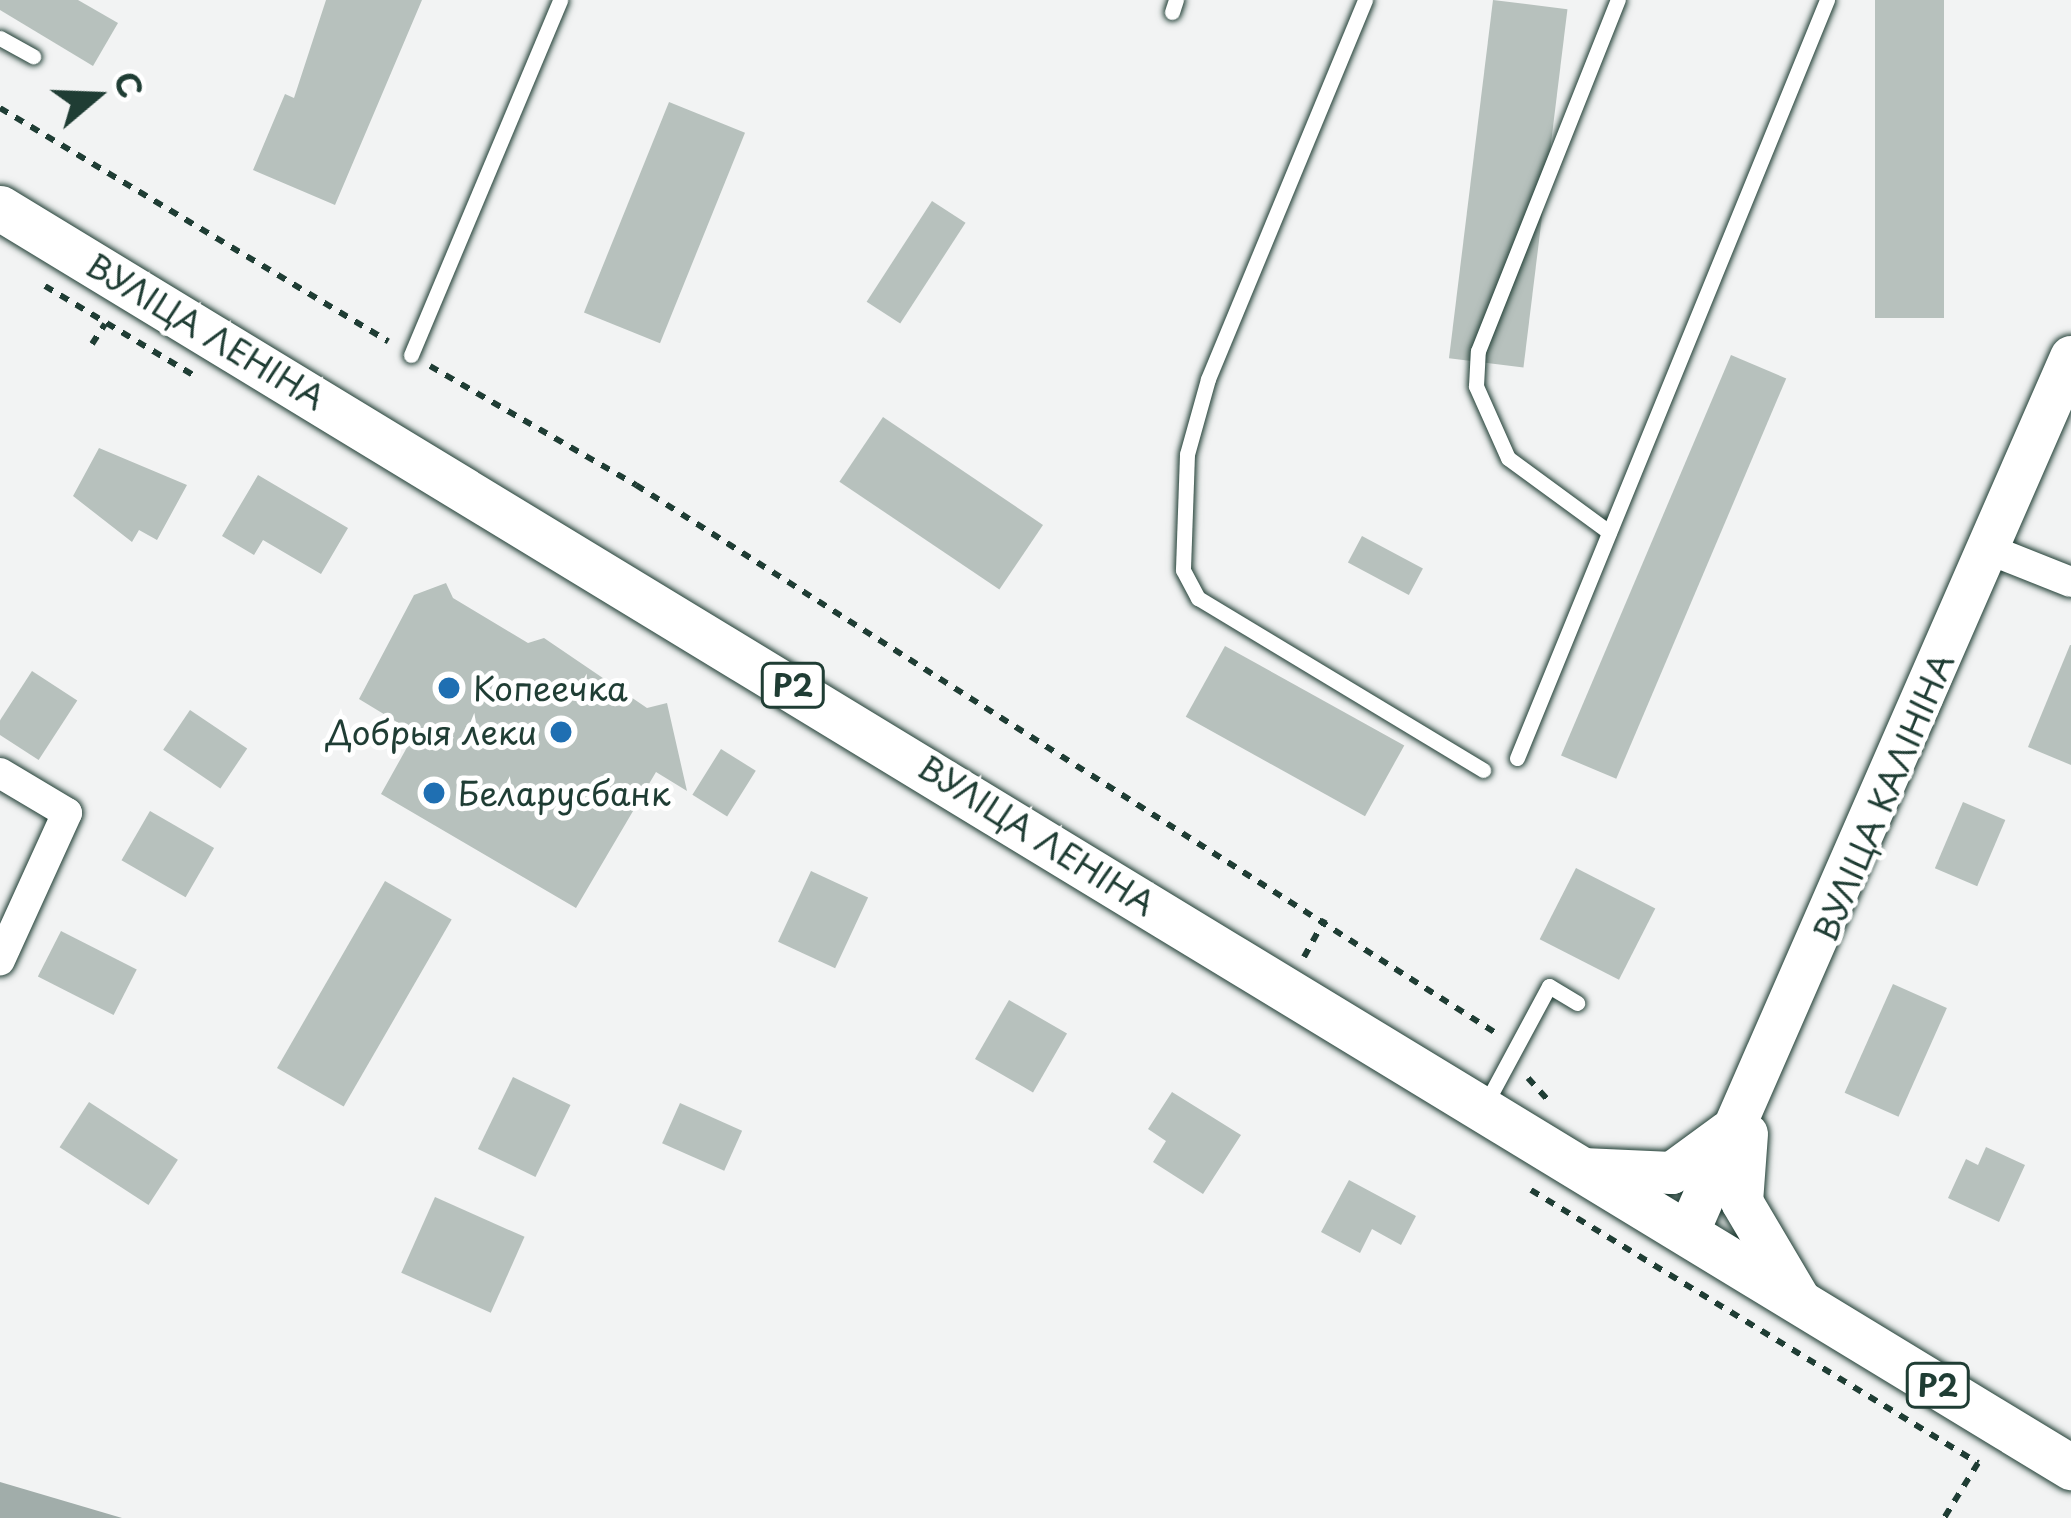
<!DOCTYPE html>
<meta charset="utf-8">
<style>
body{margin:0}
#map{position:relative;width:2071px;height:1518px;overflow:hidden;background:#f2f3f3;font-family:"Playpen Sans",sans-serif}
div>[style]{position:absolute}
.water>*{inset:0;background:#a1adaa}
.building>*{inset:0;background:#b7c1bd;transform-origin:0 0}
.path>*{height:6px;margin-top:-3px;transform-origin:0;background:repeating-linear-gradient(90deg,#1f3d34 0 9px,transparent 0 18px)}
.roads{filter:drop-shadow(0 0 3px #1f3d34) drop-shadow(0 0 3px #1f3d34)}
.lane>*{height:15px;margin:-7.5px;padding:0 7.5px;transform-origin:7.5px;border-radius:7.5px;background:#fff}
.street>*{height:30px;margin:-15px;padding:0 15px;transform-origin:15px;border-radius:15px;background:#fff}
.secondary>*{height:42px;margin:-21px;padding:0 21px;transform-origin:21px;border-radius:21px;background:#fff}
.primary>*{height:45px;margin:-22.5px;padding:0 22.5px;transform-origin:22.5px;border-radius:22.5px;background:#fff}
.dots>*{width:33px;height:33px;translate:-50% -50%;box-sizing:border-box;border:6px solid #fff;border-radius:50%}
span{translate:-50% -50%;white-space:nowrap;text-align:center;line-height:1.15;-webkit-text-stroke:10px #fff;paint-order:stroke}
.shield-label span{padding:3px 9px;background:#fff;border:3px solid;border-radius:9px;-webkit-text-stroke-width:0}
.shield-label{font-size:30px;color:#1f3d34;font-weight:700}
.street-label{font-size:33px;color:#1f3d34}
.poi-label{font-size:33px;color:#1f3d34}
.left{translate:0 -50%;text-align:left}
.right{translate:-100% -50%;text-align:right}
.north{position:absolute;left:36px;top:36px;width:120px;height:120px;-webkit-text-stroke:9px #fff;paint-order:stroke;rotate:71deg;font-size:33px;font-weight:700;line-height:48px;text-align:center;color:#1f3d34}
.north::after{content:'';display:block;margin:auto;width:42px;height:54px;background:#1f3d34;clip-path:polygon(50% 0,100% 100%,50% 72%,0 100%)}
</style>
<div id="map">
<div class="water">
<div style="clip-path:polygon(0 1482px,122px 1518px,0 1518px)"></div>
</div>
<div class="building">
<div style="clip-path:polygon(0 0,78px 0,118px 23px,93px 66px,0 10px)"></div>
<div style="clip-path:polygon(326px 0,422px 0,335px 205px,253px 170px,285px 94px,294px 98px)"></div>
<div style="left:1493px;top:0;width:75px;height:361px;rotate:7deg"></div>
<div style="left:1875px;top:0;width:69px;height:318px"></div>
<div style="left:669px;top:102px;width:82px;height:227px;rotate:22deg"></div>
<div style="left:932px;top:201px;width:40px;height:120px;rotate:33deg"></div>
<div style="left:1731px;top:355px;width:60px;height:435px;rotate:23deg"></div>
<div style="left:883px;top:417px;width:193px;height:78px;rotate:34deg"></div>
<div style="clip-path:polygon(99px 448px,187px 485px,157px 540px,139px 530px,132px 542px,73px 496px)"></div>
<div style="clip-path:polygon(258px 475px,348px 528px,321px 574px,263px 540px,254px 555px,222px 536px)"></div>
<div style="left:1362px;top:536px;width:69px;height:30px;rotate:28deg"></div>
<div style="clip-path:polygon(446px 583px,453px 598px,528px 643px,544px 638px,647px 708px,667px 703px,687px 791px,656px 772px,576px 908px,381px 794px,415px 733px,359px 699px,414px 595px)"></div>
<div style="clip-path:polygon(2070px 645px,2071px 645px,2071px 765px,2028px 747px)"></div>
<div style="left:1225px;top:646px;width:205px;height:81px;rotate:29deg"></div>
<div style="left:32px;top:671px;width:54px;height:71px;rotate:33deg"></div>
<div style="left:190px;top:710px;width:69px;height:48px;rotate:34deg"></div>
<div style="left:721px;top:749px;width:41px;height:54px;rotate:32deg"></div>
<div style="left:1963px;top:802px;width:46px;height:72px;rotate:23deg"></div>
<div style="left:150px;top:811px;width:74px;height:57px;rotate:30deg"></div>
<div style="left:1576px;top:868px;width:89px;height:80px;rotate:27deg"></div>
<div style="left:811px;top:871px;width:63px;height:78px;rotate:25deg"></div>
<div style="left:385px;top:881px;width:77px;height:216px;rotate:30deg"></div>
<div style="left:61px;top:931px;width:85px;height:51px;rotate:27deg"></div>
<div style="left:1893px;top:984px;width:59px;height:119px;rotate:24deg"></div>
<div style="left:1009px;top:1000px;width:67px;height:68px;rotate:30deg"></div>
<div style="left:513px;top:1077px;width:64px;height:80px;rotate:26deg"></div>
<div style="clip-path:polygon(1172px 1092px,1241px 1135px,1203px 1194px,1153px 1162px,1166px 1141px,1148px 1129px)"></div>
<div style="left:89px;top:1102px;width:106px;height:54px;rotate:33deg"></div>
<div style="left:680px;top:1103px;width:68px;height:44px;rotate:24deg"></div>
<div style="clip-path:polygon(1986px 1147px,2025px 1165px,1999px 1222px,1948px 1198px,1966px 1159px,1978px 1165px)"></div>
<div style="clip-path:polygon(1349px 1180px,1416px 1216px,1401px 1245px,1372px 1229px,1360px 1253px,1321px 1232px)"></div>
<div style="left:435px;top:1197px;width:98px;height:83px;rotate:24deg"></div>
</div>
<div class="path">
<div style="left:0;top:108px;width:453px;rotate:31deg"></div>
<div style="left:45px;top:286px;width:173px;rotate:31deg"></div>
<div style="left:92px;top:344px;width:24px;rotate:-57deg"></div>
<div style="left:430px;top:366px;width:238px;rotate:30deg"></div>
<div style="left:636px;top:485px;width:1020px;rotate:32.51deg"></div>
<div style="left:1304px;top:957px;width:43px;rotate:-61.1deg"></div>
<div style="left:1528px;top:1078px;width:28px;rotate:48deg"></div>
<div style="left:1531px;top:1190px;width:524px;rotate:31.41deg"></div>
<div style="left:1978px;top:1463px;width:65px;rotate:121.7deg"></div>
</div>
<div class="roads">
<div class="lane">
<div style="left:1365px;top:0;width:410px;rotate:112.5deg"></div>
<div style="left:1208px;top:379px;width:78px;rotate:105.6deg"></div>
<div style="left:1187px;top:454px;width:116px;rotate:92deg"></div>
<div style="left:1183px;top:570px;width:32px;rotate:62deg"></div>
<div style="left:1198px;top:598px;width:333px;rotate:31.1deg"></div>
<div style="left:1172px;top:12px;width:13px;rotate:-72deg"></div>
<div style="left:0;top:38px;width:38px;rotate:29deg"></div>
<div style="left:411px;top:355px;width:385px;rotate:-67.2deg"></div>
<div style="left:1609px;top:532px;width:125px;rotate:-143.8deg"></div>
<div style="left:1508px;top:458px;width:79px;rotate:-114deg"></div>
<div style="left:1476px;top:386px;width:35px;rotate:-87deg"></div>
<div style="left:1478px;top:351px;width:378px;rotate:-68.3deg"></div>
<div style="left:1517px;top:758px;width:819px;rotate:-67.76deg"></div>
<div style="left:1485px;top:1105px;width:135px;rotate:-61.7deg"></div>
<div style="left:1549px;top:986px;width:33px;rotate:31deg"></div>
</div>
<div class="street">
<div style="left:1988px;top:549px;width:89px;rotate:21.7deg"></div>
<div style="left:0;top:773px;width:78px;rotate:30.8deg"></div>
<div style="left:67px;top:813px;width:162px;rotate:114.5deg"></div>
</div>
<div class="secondary">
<div style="left:1747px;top:1134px;width:68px;rotate:94.2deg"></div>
<div style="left:1742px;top:1202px;width:114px;rotate:59.4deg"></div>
<div style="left:1583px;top:1169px;width:89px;rotate:2.6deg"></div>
<div style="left:1672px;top:1173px;width:69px;rotate:-36.2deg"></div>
<div style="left:1688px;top:1233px;width:956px;rotate:-66.38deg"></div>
</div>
<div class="primary">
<div style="left:0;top:208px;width:2424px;rotate:31.3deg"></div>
</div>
</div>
<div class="dots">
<div style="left:449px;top:688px;background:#1f6fb2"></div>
<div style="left:561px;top:732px;background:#1f6fb2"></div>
<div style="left:434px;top:793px;background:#1f6fb2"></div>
</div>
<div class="shield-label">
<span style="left:793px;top:685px">Р2</span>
<span style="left:1938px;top:1385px">Р2</span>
</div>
<div class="street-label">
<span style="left:206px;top:331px;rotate:31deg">ВУЛІЦА ЛЕНІНА</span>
<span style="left:1883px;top:797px;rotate:-67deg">ВУЛІЦА КАЛІНІНА</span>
<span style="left:1037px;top:835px;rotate:32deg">ВУЛІЦА ЛЕНІНА</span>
</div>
<div class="poi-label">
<span class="left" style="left:473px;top:688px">Копеечка</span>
<span class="right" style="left:537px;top:732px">Добрыя леки</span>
<span class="left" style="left:458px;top:793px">Беларусбанк</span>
</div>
<div class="north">С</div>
</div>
